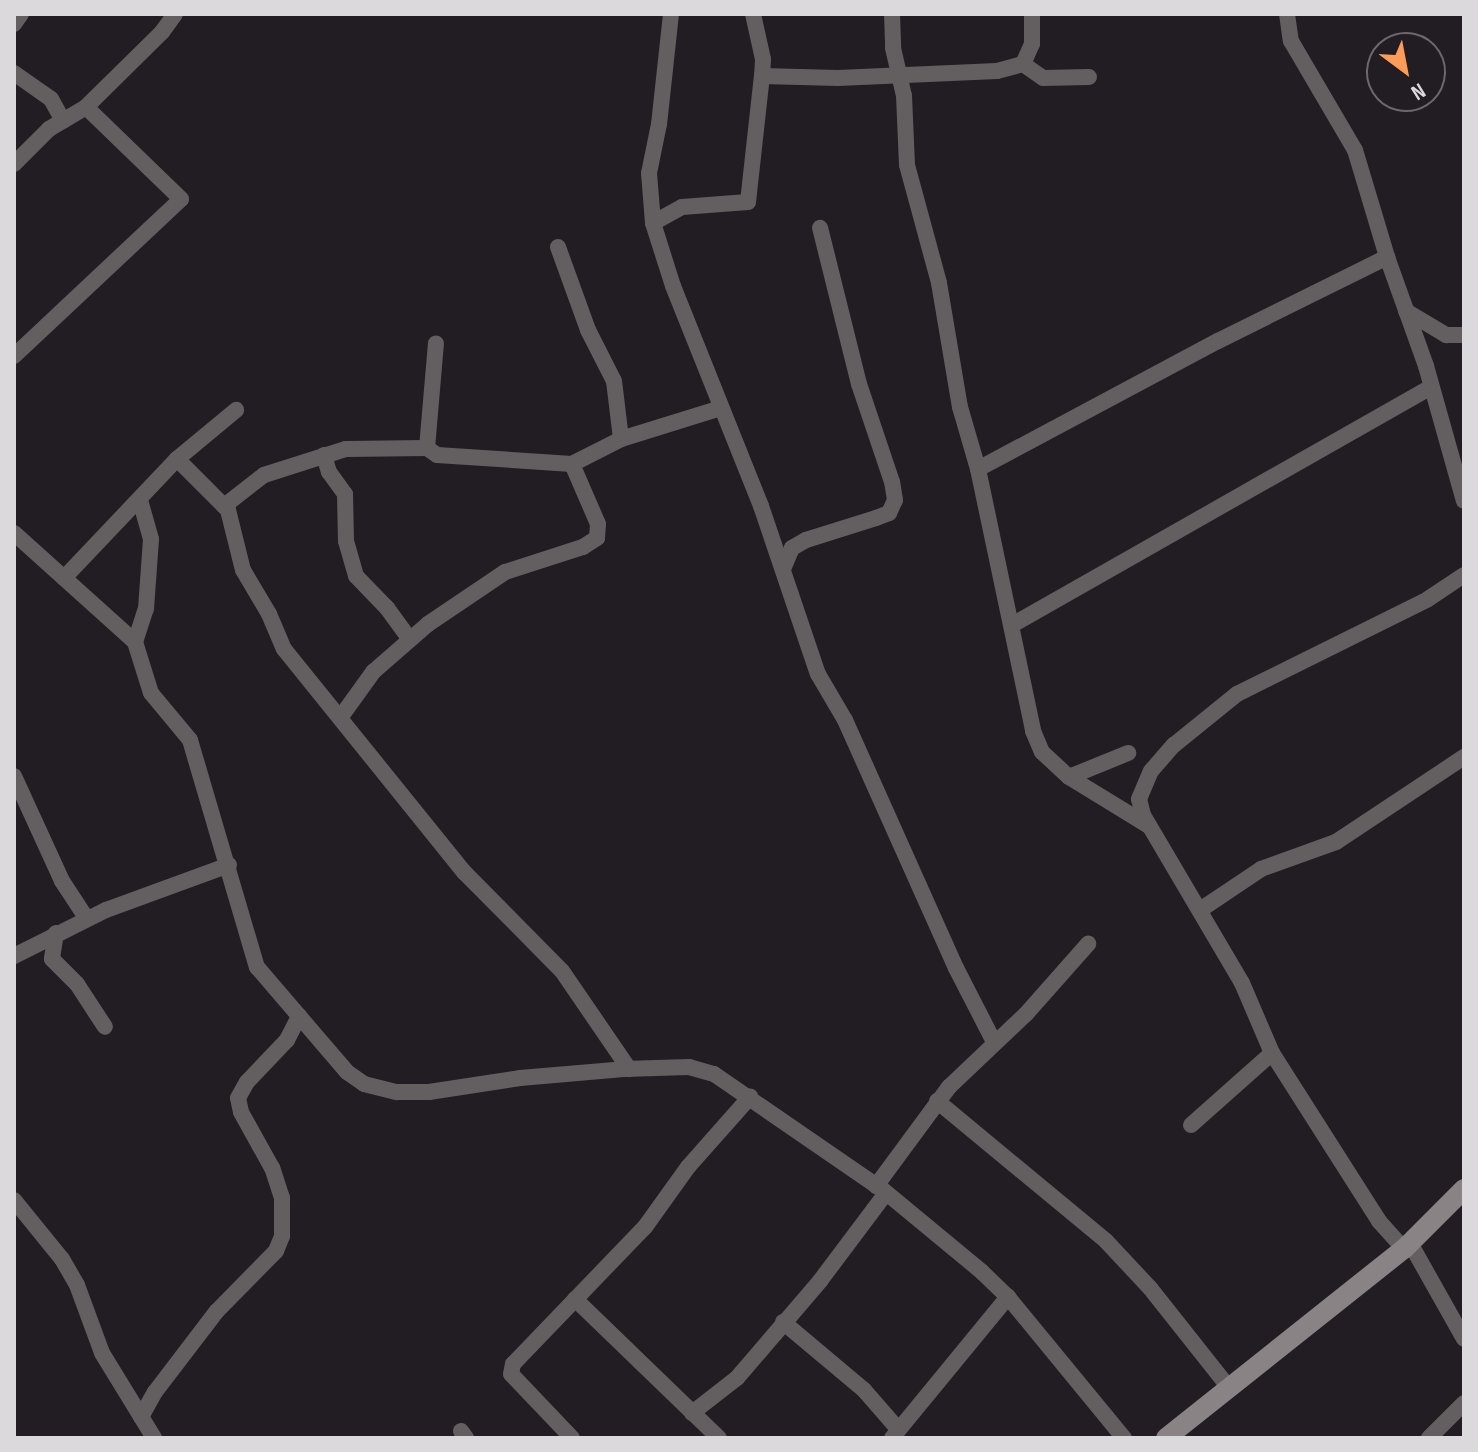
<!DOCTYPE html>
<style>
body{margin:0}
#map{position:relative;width:1478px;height:1452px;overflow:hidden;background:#221d23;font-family:"Sofia Sans Condensed",sans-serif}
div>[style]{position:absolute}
.street>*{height:16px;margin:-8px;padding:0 8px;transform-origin:8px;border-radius:8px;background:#635f60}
.secondary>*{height:20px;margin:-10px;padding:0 10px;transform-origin:10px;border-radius:10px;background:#8a8385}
span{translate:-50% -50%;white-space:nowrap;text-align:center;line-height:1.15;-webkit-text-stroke:8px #221d23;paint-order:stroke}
.frame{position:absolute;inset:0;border:16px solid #dcd9dd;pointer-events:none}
.north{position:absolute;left:1366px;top:32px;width:80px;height:80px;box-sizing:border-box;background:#221d23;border:2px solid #6c686d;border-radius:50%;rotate:148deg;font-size:22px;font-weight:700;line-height:32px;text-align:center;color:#dcd9dd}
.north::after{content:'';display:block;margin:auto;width:28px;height:36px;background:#fd9c56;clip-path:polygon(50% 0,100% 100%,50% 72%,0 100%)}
</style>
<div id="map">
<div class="street">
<div style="left:671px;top:14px;width:111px;rotate:96.2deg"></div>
<div style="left:659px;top:124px;width:50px;rotate:101.5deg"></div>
<div style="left:649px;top:173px;width:50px;rotate:85.4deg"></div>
<div style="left:653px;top:223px;width:66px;rotate:72.4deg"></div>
<div style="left:673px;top:286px;width:237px;rotate:68.2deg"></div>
<div style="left:761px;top:506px;width:177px;rotate:71.3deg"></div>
<div style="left:818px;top:674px;width:53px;rotate:59.6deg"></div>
<div style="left:845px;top:720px;width:272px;rotate:65.9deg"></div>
<div style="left:956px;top:968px;width:83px;rotate:62.8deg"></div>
<div style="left:753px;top:14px;width:46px;rotate:77.5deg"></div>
<div style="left:763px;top:59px;width:17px;rotate:93deg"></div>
<div style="left:892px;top:14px;width:34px;rotate:88deg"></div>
<div style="left:893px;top:48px;width:49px;rotate:77.1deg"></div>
<div style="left:904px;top:96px;width:69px;rotate:87.5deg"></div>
<div style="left:907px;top:165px;width:122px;rotate:74.8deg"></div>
<div style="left:939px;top:283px;width:126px;rotate:80.4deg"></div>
<div style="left:960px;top:407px;width:65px;rotate:73.8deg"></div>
<div style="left:978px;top:469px;width:268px;rotate:78.1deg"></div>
<div style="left:1033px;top:731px;width:23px;rotate:67deg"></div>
<div style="left:1042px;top:752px;width:37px;rotate:43deg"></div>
<div style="left:1069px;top:777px;width:94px;rotate:31.5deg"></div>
<div style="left:1287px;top:14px;width:27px;rotate:82deg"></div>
<div style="left:1291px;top:41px;width:126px;rotate:59.6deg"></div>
<div style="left:1355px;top:150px;width:112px;rotate:73.3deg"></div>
<div style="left:1387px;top:257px;width:116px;rotate:70.3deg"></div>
<div style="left:1426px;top:366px;width:140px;rotate:74.3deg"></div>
<div style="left:14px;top:24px;width:12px;rotate:-55deg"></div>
<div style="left:1023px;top:64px;width:24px;rotate:35deg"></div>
<div style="left:1043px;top:78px;width:46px;rotate:-1.2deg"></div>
<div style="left:14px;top:73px;width:45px;rotate:35.1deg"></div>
<div style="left:51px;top:99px;width:25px;rotate:61deg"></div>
<div style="left:14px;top:164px;width:49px;rotate:-45deg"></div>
<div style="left:49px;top:129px;width:43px;rotate:-30.7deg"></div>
<div style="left:86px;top:107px;width:107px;rotate:-44.6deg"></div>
<div style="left:162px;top:32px;width:22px;rotate:-54deg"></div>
<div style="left:653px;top:223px;width:33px;rotate:-29deg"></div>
<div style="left:682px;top:207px;width:66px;rotate:-4.3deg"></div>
<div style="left:748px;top:202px;width:127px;rotate:-83.7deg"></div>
<div style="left:762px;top:76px;width:76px;rotate:1.5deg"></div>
<div style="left:838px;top:78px;width:159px;rotate:-2.5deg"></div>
<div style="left:997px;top:71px;width:27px;rotate:-15deg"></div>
<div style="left:1023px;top:64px;width:22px;rotate:-66deg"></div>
<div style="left:1032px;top:44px;width:30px;rotate:-90deg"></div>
<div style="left:558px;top:247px;width:88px;rotate:70.1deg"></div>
<div style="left:588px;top:330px;width:57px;rotate:63deg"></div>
<div style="left:614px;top:381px;width:58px;rotate:83.1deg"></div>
<div style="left:1406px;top:311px;width:47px;rotate:31deg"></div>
<div style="left:1446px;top:335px;width:18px"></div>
<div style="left:14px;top:356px;width:229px;rotate:-43.2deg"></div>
<div style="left:181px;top:199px;width:132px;rotate:-135.9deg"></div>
<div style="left:427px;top:448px;width:105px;rotate:-85.1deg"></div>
<div style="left:324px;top:455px;width:18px;rotate:74deg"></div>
<div style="left:329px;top:472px;width:27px;rotate:54deg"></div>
<div style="left:345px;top:494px;width:47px;rotate:88.8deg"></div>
<div style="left:346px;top:541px;width:36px;rotate:74deg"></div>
<div style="left:356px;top:576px;width:45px;rotate:45.9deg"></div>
<div style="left:387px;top:608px;width:39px;rotate:54deg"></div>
<div style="left:177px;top:459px;width:72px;rotate:45deg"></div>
<div style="left:228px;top:510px;width:62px;rotate:76deg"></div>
<div style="left:243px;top:570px;width:51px;rotate:59.4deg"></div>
<div style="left:269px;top:614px;width:38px;rotate:67deg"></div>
<div style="left:284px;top:649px;width:287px;rotate:51.1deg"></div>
<div style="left:464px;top:872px;width:139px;rotate:45.3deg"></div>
<div style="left:562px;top:971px;width:119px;rotate:55.6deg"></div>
<div style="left:978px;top:469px;width:272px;rotate:-28.1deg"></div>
<div style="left:1218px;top:341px;width:189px;rotate:-26.4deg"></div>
<div style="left:224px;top:506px;width:51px;rotate:-37.8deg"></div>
<div style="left:264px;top:475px;width:86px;rotate:-17.6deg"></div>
<div style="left:346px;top:449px;width:81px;rotate:-0.7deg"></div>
<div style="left:427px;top:448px;width:12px;rotate:35deg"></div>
<div style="left:437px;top:455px;width:135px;rotate:3.8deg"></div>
<div style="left:572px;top:464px;width:55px;rotate:-27deg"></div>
<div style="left:621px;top:439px;width:105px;rotate:-17.2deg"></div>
<div style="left:14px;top:533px;width:163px;rotate:42deg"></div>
<div style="left:135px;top:642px;width:53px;rotate:72.6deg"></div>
<div style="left:151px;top:693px;width:61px;rotate:50.3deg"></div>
<div style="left:190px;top:740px;width:237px;rotate:73.6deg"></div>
<div style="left:257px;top:967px;width:138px;rotate:49.4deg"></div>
<div style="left:347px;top:1072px;width:21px;rotate:35deg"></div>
<div style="left:364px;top:1084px;width:34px;rotate:14deg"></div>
<div style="left:397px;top:1092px;width:32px"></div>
<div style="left:429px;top:1092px;width:92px;rotate:-8.7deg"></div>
<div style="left:520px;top:1078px;width:104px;rotate:-4.9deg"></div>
<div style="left:624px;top:1069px;width:65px;rotate:-1.8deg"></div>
<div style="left:689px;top:1067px;width:26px;rotate:16deg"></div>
<div style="left:714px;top:1074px;width:205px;rotate:34.5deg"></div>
<div style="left:883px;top:1190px;width:129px;rotate:39.6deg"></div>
<div style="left:982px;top:1272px;width:36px;rotate:44deg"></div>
<div style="left:1008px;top:1297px;width:183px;rotate:50.6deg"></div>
<div style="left:783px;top:569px;width:23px;rotate:-67deg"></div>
<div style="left:792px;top:548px;width:16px;rotate:-30deg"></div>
<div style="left:806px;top:540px;width:73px;rotate:-17.4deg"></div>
<div style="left:876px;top:518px;width:14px;rotate:-21deg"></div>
<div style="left:889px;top:513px;width:14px;rotate:-65deg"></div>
<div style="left:895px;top:500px;width:18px;rotate:-99deg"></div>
<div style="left:892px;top:482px;width:103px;rotate:-108.6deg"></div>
<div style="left:859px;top:384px;width:161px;rotate:-104deg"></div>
<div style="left:64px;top:578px;width:164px;rotate:-46.5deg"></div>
<div style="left:177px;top:459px;width:77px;rotate:-39.7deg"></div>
<div style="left:1012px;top:625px;width:482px;rotate:-29.6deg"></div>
<div style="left:135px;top:642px;width:35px;rotate:-72deg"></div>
<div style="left:146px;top:609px;width:70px;rotate:-85.9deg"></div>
<div style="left:151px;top:539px;width:41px;rotate:-105.8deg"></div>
<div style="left:340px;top:718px;width:57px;rotate:-54.3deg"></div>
<div style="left:373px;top:672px;width:73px;rotate:-41.1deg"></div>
<div style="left:428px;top:624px;width:93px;rotate:-34deg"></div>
<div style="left:505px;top:572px;width:82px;rotate:-17.8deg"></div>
<div style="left:583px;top:547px;width:17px;rotate:-33deg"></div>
<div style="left:597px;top:538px;width:14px;rotate:-86deg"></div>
<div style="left:598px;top:524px;width:65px;rotate:-113.4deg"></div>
<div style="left:14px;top:776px;width:115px;rotate:65.4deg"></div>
<div style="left:62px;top:881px;width:45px;rotate:56.7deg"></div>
<div style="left:1069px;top:777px;width:64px;rotate:-22.1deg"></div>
<div style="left:1200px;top:910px;width:73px;rotate:-33.9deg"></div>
<div style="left:1261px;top:869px;width:80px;rotate:-19.8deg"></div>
<div style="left:1336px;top:842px;width:154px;rotate:-33.6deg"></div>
<div style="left:56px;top:933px;width:26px;rotate:99deg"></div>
<div style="left:52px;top:959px;width:35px;rotate:45deg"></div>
<div style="left:77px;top:984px;width:51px;rotate:56.9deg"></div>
<div style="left:14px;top:956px;width:103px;rotate:-26.6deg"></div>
<div style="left:106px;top:910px;width:131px;rotate:-20.1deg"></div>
<div style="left:937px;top:1101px;width:219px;rotate:39.6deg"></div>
<div style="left:1106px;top:1241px;width:64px;rotate:46.9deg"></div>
<div style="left:1150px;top:1288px;width:129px;rotate:51.6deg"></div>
<div style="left:1191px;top:1125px;width:108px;rotate:-41.6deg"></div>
<div style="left:876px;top:1186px;width:123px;rotate:-53.6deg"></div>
<div style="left:949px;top:1087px;width:106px;rotate:-43.5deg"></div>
<div style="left:1026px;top:1014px;width:94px;rotate:-48.5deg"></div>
<div style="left:14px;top:1200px;width:76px;rotate:50.9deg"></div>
<div style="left:62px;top:1259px;width:30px;rotate:60deg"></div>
<div style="left:77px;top:1285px;width:72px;rotate:69.8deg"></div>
<div style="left:102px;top:1353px;width:100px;rotate:58.5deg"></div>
<div style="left:1410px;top:1243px;width:110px;rotate:60.6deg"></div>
<div style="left:1404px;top:1249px;width:38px;rotate:-132deg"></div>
<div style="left:1379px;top:1221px;width:199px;rotate:-122.5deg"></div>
<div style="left:1272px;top:1053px;width:76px;rotate:-113.2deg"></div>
<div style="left:1242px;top:983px;width:195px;rotate:-120.5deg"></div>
<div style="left:1143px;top:815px;width:16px;rotate:-104deg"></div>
<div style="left:1139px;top:799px;width:30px;rotate:-67deg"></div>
<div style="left:1151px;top:771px;width:35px;rotate:-49deg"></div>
<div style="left:1174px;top:745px;width:81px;rotate:-39deg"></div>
<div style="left:1237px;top:694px;width:213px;rotate:-26.4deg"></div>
<div style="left:1428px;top:599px;width:43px;rotate:-33.7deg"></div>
<div style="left:575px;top:1299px;width:200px;rotate:44deg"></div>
<div style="left:783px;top:1322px;width:106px;rotate:40deg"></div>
<div style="left:864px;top:1390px;width:52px;rotate:48.9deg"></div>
<div style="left:692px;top:1413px;width:57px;rotate:-37.9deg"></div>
<div style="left:737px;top:1378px;width:128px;rotate:-49.4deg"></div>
<div style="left:820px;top:1281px;width:110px;rotate:-53.1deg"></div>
<div style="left:141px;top:1417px;width:29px;rotate:-61deg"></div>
<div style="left:155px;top:1392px;width:102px;rotate:-52.6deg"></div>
<div style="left:217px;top:1311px;width:84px;rotate:-45.5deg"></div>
<div style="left:276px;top:1251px;width:16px;rotate:-68deg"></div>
<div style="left:282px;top:1236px;width:38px;rotate:-90deg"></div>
<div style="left:282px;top:1198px;width:32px;rotate:-108deg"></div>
<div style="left:272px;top:1168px;width:64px;rotate:-119deg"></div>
<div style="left:241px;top:1112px;width:14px;rotate:-102deg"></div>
<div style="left:238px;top:1098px;width:18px;rotate:-61deg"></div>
<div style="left:247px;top:1082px;width:58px;rotate:-46.4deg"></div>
<div style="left:287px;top:1040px;width:27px;rotate:-63deg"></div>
<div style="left:461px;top:1431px;width:9px;rotate:54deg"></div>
<div style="left:572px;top:1438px;width:88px;rotate:-133.6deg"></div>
<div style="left:511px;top:1374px;width:10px;rotate:-79deg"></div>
<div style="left:513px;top:1364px;width:190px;rotate:-46.1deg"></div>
<div style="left:645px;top:1227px;width:74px;rotate:-54.4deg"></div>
<div style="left:688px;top:1167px;width:94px;rotate:-48.5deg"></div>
<div style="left:892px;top:1438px;width:183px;rotate:-50.6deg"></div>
<div style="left:1429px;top:1438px;width:49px;rotate:-45deg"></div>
</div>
<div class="secondary">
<div style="left:1166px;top:1438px;width:304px;rotate:-38.5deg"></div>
<div style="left:1404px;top:1249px;width:85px;rotate:-45deg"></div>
</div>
<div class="frame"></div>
<div class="north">N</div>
</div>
